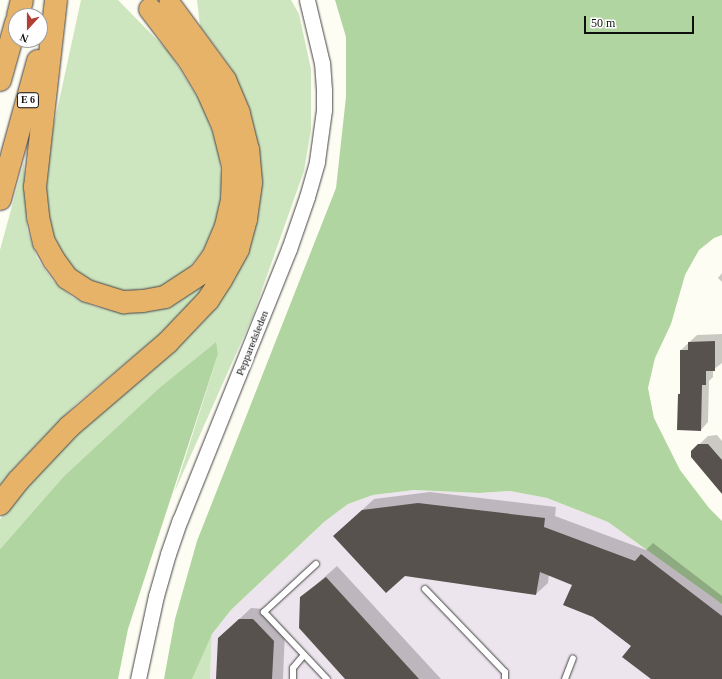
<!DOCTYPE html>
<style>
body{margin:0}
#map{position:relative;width:722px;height:679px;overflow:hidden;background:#fefdf3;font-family:"Times New Roman",serif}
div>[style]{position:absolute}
.industrial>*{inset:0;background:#ede5ed}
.green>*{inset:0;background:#cee6bf}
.forest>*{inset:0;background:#b1d5a0}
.shadow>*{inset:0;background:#0003}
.building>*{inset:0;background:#57524d}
.roads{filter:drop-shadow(0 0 1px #424242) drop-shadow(0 0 1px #424242)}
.service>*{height:6px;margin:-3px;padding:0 3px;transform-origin:3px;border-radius:3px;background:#fff}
.tertiary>*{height:15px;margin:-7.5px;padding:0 7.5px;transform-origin:7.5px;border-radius:7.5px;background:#fff}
.motorway>*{height:22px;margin:-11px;padding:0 11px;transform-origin:11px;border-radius:11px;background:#e6b369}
span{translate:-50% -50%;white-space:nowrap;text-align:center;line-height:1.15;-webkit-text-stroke:4px #fff;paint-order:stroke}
.shield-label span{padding:1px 3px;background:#fff;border:1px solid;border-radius:3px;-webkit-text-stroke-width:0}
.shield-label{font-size:10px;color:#0f0f0f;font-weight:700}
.street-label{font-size:11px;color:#0f0f0f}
.north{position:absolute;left:8px;top:8px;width:40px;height:40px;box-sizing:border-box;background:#fff;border:1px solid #9f9f9f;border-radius:50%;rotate:201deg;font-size:11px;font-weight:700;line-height:16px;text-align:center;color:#0f0f0f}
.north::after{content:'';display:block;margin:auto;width:14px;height:18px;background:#b23f35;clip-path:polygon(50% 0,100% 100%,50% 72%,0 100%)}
.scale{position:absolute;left:584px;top:16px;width:110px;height:18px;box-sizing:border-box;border:2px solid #0f0f0f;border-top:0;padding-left:5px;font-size:12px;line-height:14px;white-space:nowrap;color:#0f0f0f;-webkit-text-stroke:3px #fff;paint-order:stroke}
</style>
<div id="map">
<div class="industrial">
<div style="clip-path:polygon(414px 490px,479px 493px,510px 491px,547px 498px,608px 522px,722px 604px,722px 679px,210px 679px,212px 634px,231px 610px,324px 522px,348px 504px,373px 495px)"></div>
</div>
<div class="green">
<div style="clip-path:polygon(81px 0,118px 0,169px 52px,201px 103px,218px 146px,223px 190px,217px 219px,204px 249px,189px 268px,167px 285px,141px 291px,114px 292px,92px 284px,73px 269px,60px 252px,52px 231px,45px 196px,49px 147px)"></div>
<div style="clip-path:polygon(197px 0,291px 0,299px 14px,311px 69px,311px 130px,304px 171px,252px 318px,174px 493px,218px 354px,215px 343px,159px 388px,64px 476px,0 549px,0 519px,43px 468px,106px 406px,196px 329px,234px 280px,250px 245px,256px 150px,248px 107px,231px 68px,200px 26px)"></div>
<div style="clip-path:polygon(24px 162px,27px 229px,37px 258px,53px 281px,72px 297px,93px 306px,122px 313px,146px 312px,169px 306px,213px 278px,175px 322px,76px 404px,16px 466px,0 485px,0 250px)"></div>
<div style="clip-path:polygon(212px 634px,210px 679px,192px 679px,196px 666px)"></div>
</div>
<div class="forest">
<div style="clip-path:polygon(335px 0,722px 0,722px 235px,714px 238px,699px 250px,685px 275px,671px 324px,655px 358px,648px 388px,654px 418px,680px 470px,709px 508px,722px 521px,722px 604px,608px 522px,547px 498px,510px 491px,479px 493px,414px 490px,373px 495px,348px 504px,324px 522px,231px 610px,212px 634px,192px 679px,164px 679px,175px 619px,197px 541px,336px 188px,346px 97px,346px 37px)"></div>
<div style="clip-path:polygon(216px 342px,218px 354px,128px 629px,118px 679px,0 679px,0 549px,64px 476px,159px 388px)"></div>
</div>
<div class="shadow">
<div style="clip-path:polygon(722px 273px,722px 282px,718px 278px)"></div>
<div style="clip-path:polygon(722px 334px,722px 363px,713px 370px,713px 377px,709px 381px,708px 422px,701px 430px,679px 394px,681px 392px,681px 350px,697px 335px)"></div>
<div style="clip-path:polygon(717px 435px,722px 441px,722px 486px,692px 451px,708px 436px)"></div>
<div style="clip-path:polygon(430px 492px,556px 507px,555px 516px,646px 550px,653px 543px,722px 596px,722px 679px,652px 679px,632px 646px,573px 584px,549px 574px,548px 583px,536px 594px,404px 575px,346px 525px,374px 499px)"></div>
<div style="clip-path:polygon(337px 566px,441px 679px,346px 679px,301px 598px)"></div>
<div style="clip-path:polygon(251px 608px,264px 609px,285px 630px,283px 679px,217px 679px,231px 627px)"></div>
</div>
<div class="building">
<div style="clip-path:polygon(715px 341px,715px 371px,706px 371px,706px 385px,702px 385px,701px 431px,677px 430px,678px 394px,680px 394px,680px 350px,688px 350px,688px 342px)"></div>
<div style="clip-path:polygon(698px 444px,708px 444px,722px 460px,722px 494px,691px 457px,691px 451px)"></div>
<div style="clip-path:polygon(418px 503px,545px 518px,544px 527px,635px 561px,641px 554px,722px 616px,722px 679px,651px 679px,622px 657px,631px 646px,593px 617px,563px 605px,572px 585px,540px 572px,536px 595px,405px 576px,386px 593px,333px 536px,362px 510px)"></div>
<div style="clip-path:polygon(326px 577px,419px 679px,345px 679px,299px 628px,300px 597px)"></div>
<div style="clip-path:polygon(239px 619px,253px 619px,274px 641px,272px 679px,216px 679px,218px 638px)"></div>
</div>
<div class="roads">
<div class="service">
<div style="left:316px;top:564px;width:71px;rotate:137.3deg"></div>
<div style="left:264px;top:612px;width:92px;rotate:46.8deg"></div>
<div style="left:425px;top:589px;width:115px;rotate:46.1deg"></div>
<div style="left:505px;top:672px;width:7px;rotate:90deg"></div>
<div style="left:293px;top:679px;width:11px;rotate:-90deg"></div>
<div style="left:293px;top:668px;width:17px;rotate:-50deg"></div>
<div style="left:565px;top:679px;width:22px;rotate:-69deg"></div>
</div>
<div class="tertiary">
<div style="left:138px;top:679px;width:85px;rotate:-77.8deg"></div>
<div style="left:156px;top:596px;width:44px;rotate:-74.1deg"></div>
<div style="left:168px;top:554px;width:36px;rotate:-71deg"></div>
<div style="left:180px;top:520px;width:292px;rotate:-68.1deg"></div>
<div style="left:289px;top:249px;width:55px;rotate:-70.9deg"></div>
<div style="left:307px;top:197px;width:37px;rotate:-74deg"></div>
<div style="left:317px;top:161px;width:51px;rotate:-82.2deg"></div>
<div style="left:324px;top:110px;width:20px;rotate:-90deg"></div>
<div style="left:324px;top:90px;width:27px;rotate:-94deg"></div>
<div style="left:322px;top:63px;width:65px;rotate:-103.4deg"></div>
</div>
<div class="motorway">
<div style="left:56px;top:0;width:188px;rotate:96.4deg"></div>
<div style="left:35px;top:187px;width:30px;rotate:84deg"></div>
<div style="left:38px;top:217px;width:26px;rotate:77deg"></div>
<div style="left:44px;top:242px;width:21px;rotate:61deg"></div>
<div style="left:54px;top:260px;width:22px;rotate:54deg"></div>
<div style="left:67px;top:278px;width:24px;rotate:33deg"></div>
<div style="left:87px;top:291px;width:39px;rotate:17deg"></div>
<div style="left:124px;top:302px;width:19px;rotate:-3deg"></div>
<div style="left:143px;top:301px;width:22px;rotate:-10deg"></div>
<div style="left:165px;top:297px;width:42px;rotate:-33.3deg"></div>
<div style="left:200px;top:274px;width:21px;rotate:-53deg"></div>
<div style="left:213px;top:257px;width:34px;rotate:-67deg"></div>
<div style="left:226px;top:226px;width:28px;rotate:-77deg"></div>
<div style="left:232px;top:199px;width:33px;rotate:-88deg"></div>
<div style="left:233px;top:166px;width:41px;rotate:-104deg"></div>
<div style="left:223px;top:126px;width:39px;rotate:-114deg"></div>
<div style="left:207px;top:90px;width:35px;rotate:-121deg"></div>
<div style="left:189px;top:60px;width:64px;rotate:-127.4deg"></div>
<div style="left:18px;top:16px;width:16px;rotate:-76deg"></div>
<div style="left:0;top:80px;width:59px;rotate:-74.3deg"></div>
<div style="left:0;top:199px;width:143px;rotate:-74.6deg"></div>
<div style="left:0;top:504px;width:29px;rotate:-52deg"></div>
<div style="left:18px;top:481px;width:74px;rotate:-46.6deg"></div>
<div style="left:69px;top:427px;width:130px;rotate:-40.6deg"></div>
<div style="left:168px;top:342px;width:58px;rotate:-46.4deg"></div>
<div style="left:208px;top:300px;width:24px;rotate:-57deg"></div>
<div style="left:221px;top:280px;width:35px;rotate:-61deg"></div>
<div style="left:238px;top:249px;width:31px;rotate:-75deg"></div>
<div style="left:246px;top:219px;width:37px;rotate:-82deg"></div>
<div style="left:251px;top:182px;width:32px;rotate:-95deg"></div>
<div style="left:248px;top:150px;width:38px;rotate:-104deg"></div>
<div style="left:239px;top:113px;width:36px;rotate:-113deg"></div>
<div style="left:225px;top:80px;width:93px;rotate:-126.3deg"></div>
</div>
</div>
<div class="shield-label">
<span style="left:28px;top:100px">E 6</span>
</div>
<div class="street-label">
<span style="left:252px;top:343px;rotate:-68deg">Pepparedsleden</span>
</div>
<div class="north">N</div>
<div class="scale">50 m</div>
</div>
